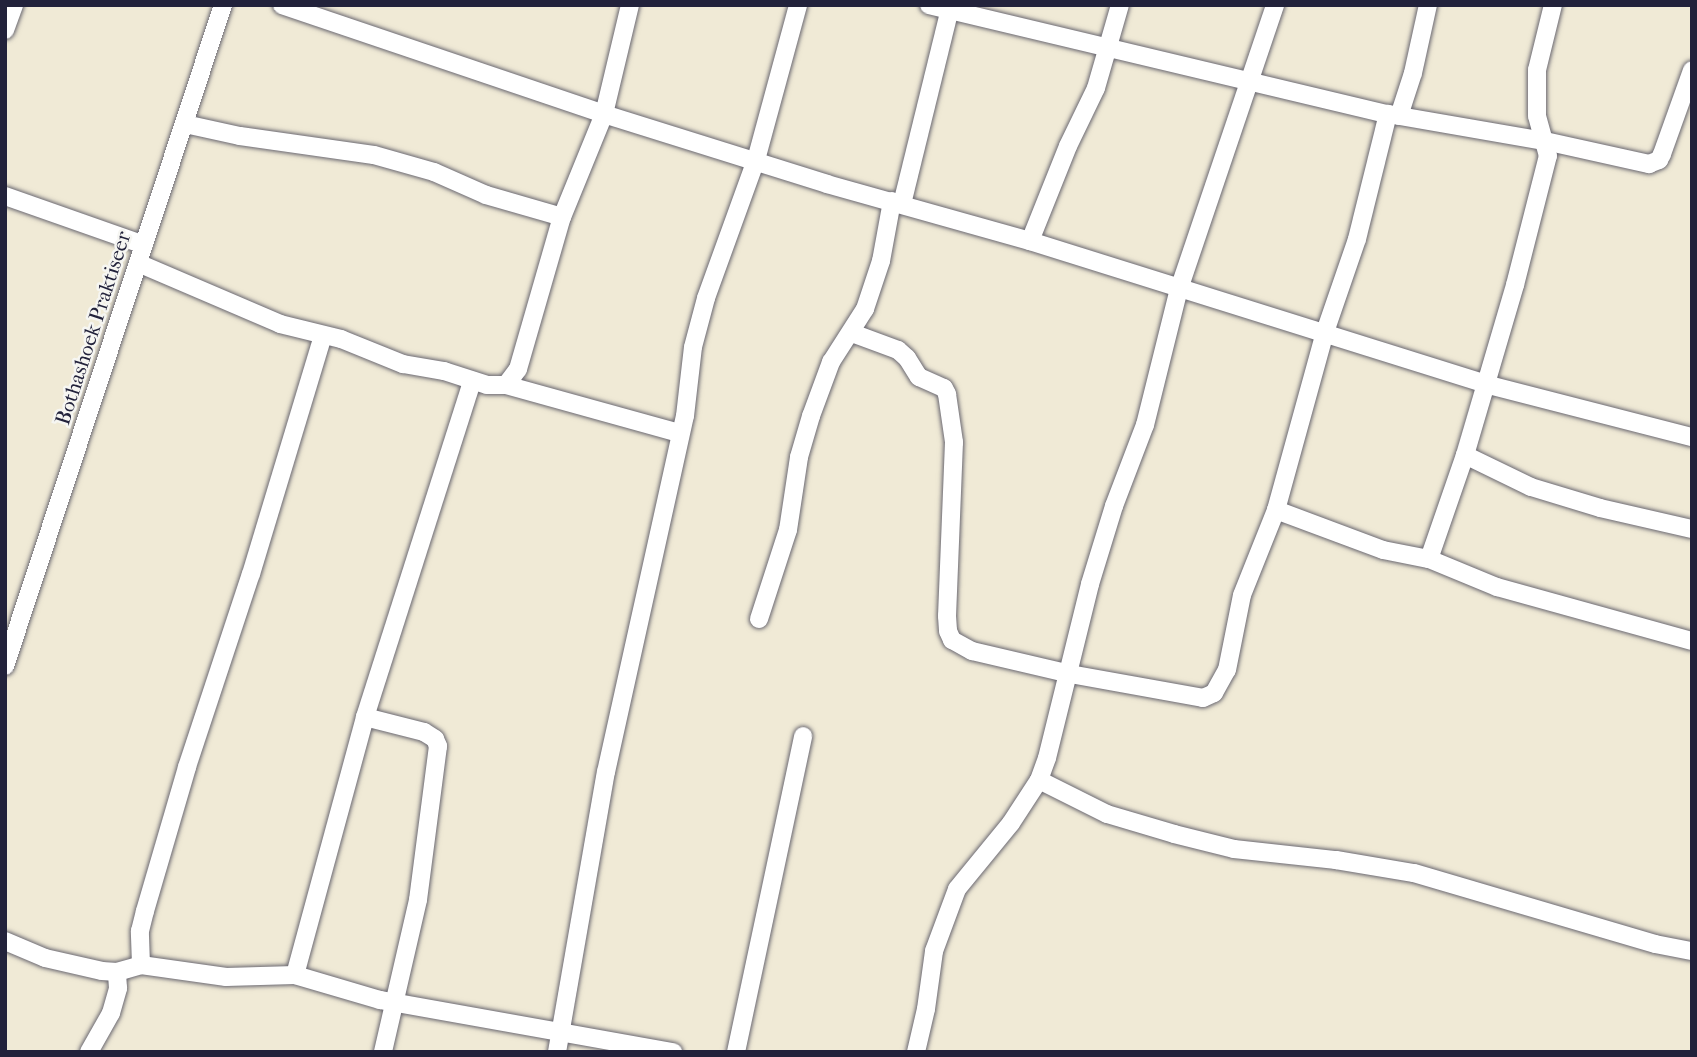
<!DOCTYPE html>
<style>
body{margin:0}
#map{position:relative;width:1697px;height:1057px;overflow:hidden;background:#f0ead6;font-family:"IM FELL French Canon",serif}
div>[style]{position:absolute}
.roads{filter:drop-shadow(0 0 2px #6a6871) drop-shadow(0 0 2px #6a6871)}
.minor>*{height:18px;margin:-9px;padding:0 9px;transform-origin:9px;border-radius:9px;background:#fff}
span{translate:-50% -50%;white-space:nowrap;text-align:center;line-height:1.15;-webkit-text-stroke:5px #f6f6f2;paint-order:stroke}
.street-label{font-size:21px;color:#22223b}
.frame{position:absolute;inset:0;border:7px solid #22223b;pointer-events:none}
</style>
<div id="map">
<div class="roads">
<div class="minor">
<div style="left:282px;top:5px;width:340px;rotate:18.7deg"></div>
<div style="left:604px;top:114px;width:234px;rotate:17.4deg"></div>
<div style="left:827px;top:184px;width:211px;rotate:15.7deg"></div>
<div style="left:1030px;top:241px;width:477px;rotate:17.4deg"></div>
<div style="left:1485px;top:384px;width:214px;rotate:14.4deg"></div>
<div style="left:929px;top:5px;width:472px;rotate:13.4deg"></div>
<div style="left:1388px;top:114px;width:159px;rotate:9.8deg"></div>
<div style="left:1545px;top:141px;width:107px;rotate:12.5deg"></div>
<div style="left:1649px;top:164px;width:11px;rotate:-22deg"></div>
<div style="left:1659px;top:160px;width:7px;rotate:-63deg"></div>
<div style="left:1662px;top:154px;width:89px;rotate:-70.3deg"></div>
<div style="left:5px;top:30px;width:27px;rotate:-70deg"></div>
<div style="left:1399px;top:116px;width:45px;rotate:-72deg"></div>
<div style="left:1413px;top:73px;width:70px;rotate:-77.6deg"></div>
<div style="left:185px;top:124px;width:56px;rotate:12.3deg"></div>
<div style="left:240px;top:136px;width:135px;rotate:8.1deg"></div>
<div style="left:374px;top:155px;width:62px;rotate:15.8deg"></div>
<div style="left:434px;top:172px;width:57px;rotate:23.9deg"></div>
<div style="left:486px;top:195px;width:79px;rotate:16.1deg"></div>
<div style="left:5px;top:196px;width:147px;rotate:19.4deg"></div>
<div style="left:902px;top:204px;width:205px;rotate:-76.2deg"></div>
<div style="left:1030px;top:241px;width:102px;rotate:-68.2deg"></div>
<div style="left:1068px;top:146px;width:64px;rotate:-64.2deg"></div>
<div style="left:1096px;top:88px;width:86px;rotate:-73.9deg"></div>
<div style="left:138px;top:263px;width:155px;rotate:23.2deg"></div>
<div style="left:280px;top:324px;width:63px;rotate:13.8deg"></div>
<div style="left:341px;top:339px;width:67px;rotate:22deg"></div>
<div style="left:403px;top:364px;width:42px;rotate:9.7deg"></div>
<div style="left:444px;top:371px;width:45px;rotate:18deg"></div>
<div style="left:487px;top:385px;width:19px"></div>
<div style="left:506px;top:385px;width:20px;rotate:-53deg"></div>
<div style="left:518px;top:369px;width:158px;rotate:-73.9deg"></div>
<div style="left:562px;top:217px;width:111px;rotate:-67.8deg"></div>
<div style="left:604px;top:114px;width:112px;rotate:-76.6deg"></div>
<div style="left:852px;top:333px;width:49px;rotate:20.3deg"></div>
<div style="left:898px;top:350px;width:12px;rotate:42deg"></div>
<div style="left:907px;top:358px;width:22px;rotate:58deg"></div>
<div style="left:919px;top:377px;width:27px;rotate:24deg"></div>
<div style="left:944px;top:388px;width:7px;rotate:63deg"></div>
<div style="left:947px;top:394px;width:49px;rotate:81.7deg"></div>
<div style="left:954px;top:442px;width:174px;rotate:92.3deg"></div>
<div style="left:947px;top:616px;width:15px;rotate:86deg"></div>
<div style="left:948px;top:631px;width:10px;rotate:66deg"></div>
<div style="left:952px;top:640px;width:23px;rotate:29deg"></div>
<div style="left:972px;top:651px;width:101px;rotate:13.2deg"></div>
<div style="left:1070px;top:674px;width:135px;rotate:10.2deg"></div>
<div style="left:1203px;top:698px;width:12px;rotate:-24deg"></div>
<div style="left:1214px;top:693px;width:26px;rotate:-61deg"></div>
<div style="left:1227px;top:670px;width:76px;rotate:-78.7deg"></div>
<div style="left:1242px;top:595px;width:92px;rotate:-68.2deg"></div>
<div style="left:1276px;top:510px;width:185px;rotate:-74.6deg"></div>
<div style="left:1325px;top:332px;width:98px;rotate:-71deg"></div>
<div style="left:1357px;top:239px;width:129px;rotate:-76.1deg"></div>
<div style="left:506px;top:385px;width:180px;rotate:15.5deg"></div>
<div style="left:1465px;top:455px;width:73px;rotate:25.9deg"></div>
<div style="left:1531px;top:487px;width:72px;rotate:16.9deg"></div>
<div style="left:1600px;top:508px;width:94px;rotate:12.9deg"></div>
<div style="left:1276px;top:510px;width:114px;rotate:20.5deg"></div>
<div style="left:1383px;top:550px;width:47px;rotate:11.1deg"></div>
<div style="left:1429px;top:559px;width:74px;rotate:22.4deg"></div>
<div style="left:1497px;top:587px;width:202px;rotate:15.5deg"></div>
<div style="left:1429px;top:559px;width:110px;rotate:-70.9deg"></div>
<div style="left:1465px;top:455px;width:177px;rotate:-73.6deg"></div>
<div style="left:1515px;top:285px;width:133px;rotate:-75.7deg"></div>
<div style="left:1548px;top:156px;width:41px;rotate:-105.4deg"></div>
<div style="left:1537px;top:116px;width:46px;rotate:-90deg"></div>
<div style="left:1537px;top:70px;width:67px;rotate:-76.2deg"></div>
<div style="left:759px;top:619px;width:94px;rotate:-72deg"></div>
<div style="left:788px;top:530px;width:74px;rotate:-81.4deg"></div>
<div style="left:799px;top:457px;width:43px;rotate:-73.7deg"></div>
<div style="left:811px;top:416px;width:58px;rotate:-69.7deg"></div>
<div style="left:831px;top:362px;width:63px;rotate:-57.3deg"></div>
<div style="left:865px;top:309px;width:51px;rotate:-71.6deg"></div>
<div style="left:881px;top:261px;width:61px;rotate:-79.6deg"></div>
<div style="left:5px;top:666px;width:696px;rotate:-71.75deg"></div>
<div style="left:365px;top:717px;width:61px;rotate:14.3deg"></div>
<div style="left:424px;top:732px;width:13px;rotate:32deg"></div>
<div style="left:435px;top:739px;width:8px;rotate:67deg"></div>
<div style="left:438px;top:746px;width:155px;rotate:97.4deg"></div>
<div style="left:418px;top:900px;width:156px;rotate:103deg"></div>
<div style="left:1039px;top:780px;width:76px;rotate:26.6deg"></div>
<div style="left:1107px;top:814px;width:70px;rotate:16.6deg"></div>
<div style="left:1174px;top:834px;width:62px;rotate:14deg"></div>
<div style="left:1234px;top:849px;width:103px;rotate:6.2deg"></div>
<div style="left:1336px;top:860px;width:79px;rotate:9.5deg"></div>
<div style="left:1414px;top:873px;width:251px;rotate:16.4deg"></div>
<div style="left:1655px;top:944px;width:38px;rotate:11deg"></div>
<div style="left:5px;top:941px;width:43px;rotate:23deg"></div>
<div style="left:45px;top:958px;width:58px;rotate:12.8deg"></div>
<div style="left:102px;top:971px;width:15px;rotate:4deg"></div>
<div style="left:117px;top:972px;width:25px;rotate:-16deg"></div>
<div style="left:141px;top:965px;width:86px;rotate:8deg"></div>
<div style="left:226px;top:977px;width:69px;rotate:-1.7deg"></div>
<div style="left:295px;top:975px;width:89px;rotate:16.4deg"></div>
<div style="left:380px;top:1000px;width:298px;rotate:10.1deg"></div>
<div style="left:141px;top:965px;width:34px;rotate:-92deg"></div>
<div style="left:140px;top:931px;width:21px;rotate:-76deg"></div>
<div style="left:145px;top:911px;width:150px;rotate:-73.7deg"></div>
<div style="left:187px;top:767px;width:203px;rotate:-71.7deg"></div>
<div style="left:251px;top:574px;width:249px;rotate:-73.2deg"></div>
<div style="left:295px;top:975px;width:267px;rotate:-74.8deg"></div>
<div style="left:365px;top:717px;width:353px;rotate:-72.3deg"></div>
<div style="left:89px;top:1052px;width:45px;rotate:-60.6deg"></div>
<div style="left:111px;top:1013px;width:26px;rotate:-74deg"></div>
<div style="left:118px;top:988px;width:16px;rotate:-94deg"></div>
<div style="left:557px;top:1052px;width:284px;rotate:-80.1deg"></div>
<div style="left:606px;top:772px;width:365px;rotate:-77.5deg"></div>
<div style="left:685px;top:416px;width:69px;rotate:-83.4deg"></div>
<div style="left:693px;top:347px;width:51px;rotate:-75.1deg"></div>
<div style="left:706px;top:298px;width:147px;rotate:-70.1deg"></div>
<div style="left:756px;top:160px;width:161px;rotate:-74.8deg"></div>
<div style="left:736px;top:1052px;width:323px;rotate:-78deg"></div>
<div style="left:916px;top:1052px;width:44px;rotate:-76.9deg"></div>
<div style="left:926px;top:1009px;width:59px;rotate:-82.1deg"></div>
<div style="left:934px;top:951px;width:66px;rotate:-69.6deg"></div>
<div style="left:957px;top:889px;width:85px;rotate:-50.7deg"></div>
<div style="left:1011px;top:823px;width:51px;rotate:-56.9deg"></div>
<div style="left:1039px;top:780px;width:23px;rotate:-70deg"></div>
<div style="left:1047px;top:758px;width:179px;rotate:-76.1deg"></div>
<div style="left:1090px;top:584px;width:82px;rotate:-72.9deg"></div>
<div style="left:1114px;top:506px;width:87px;rotate:-69.1deg"></div>
<div style="left:1145px;top:425px;width:140px;rotate:-76deg"></div>
<div style="left:1179px;top:289px;width:300px;rotate:-71.3deg"></div>
</div>
</div>
<div class="street-label">
<span style="left:93px;top:328px;rotate:-72deg">Bothashoek Praktiseer</span>
</div>
<div class="frame"></div>
</div>
